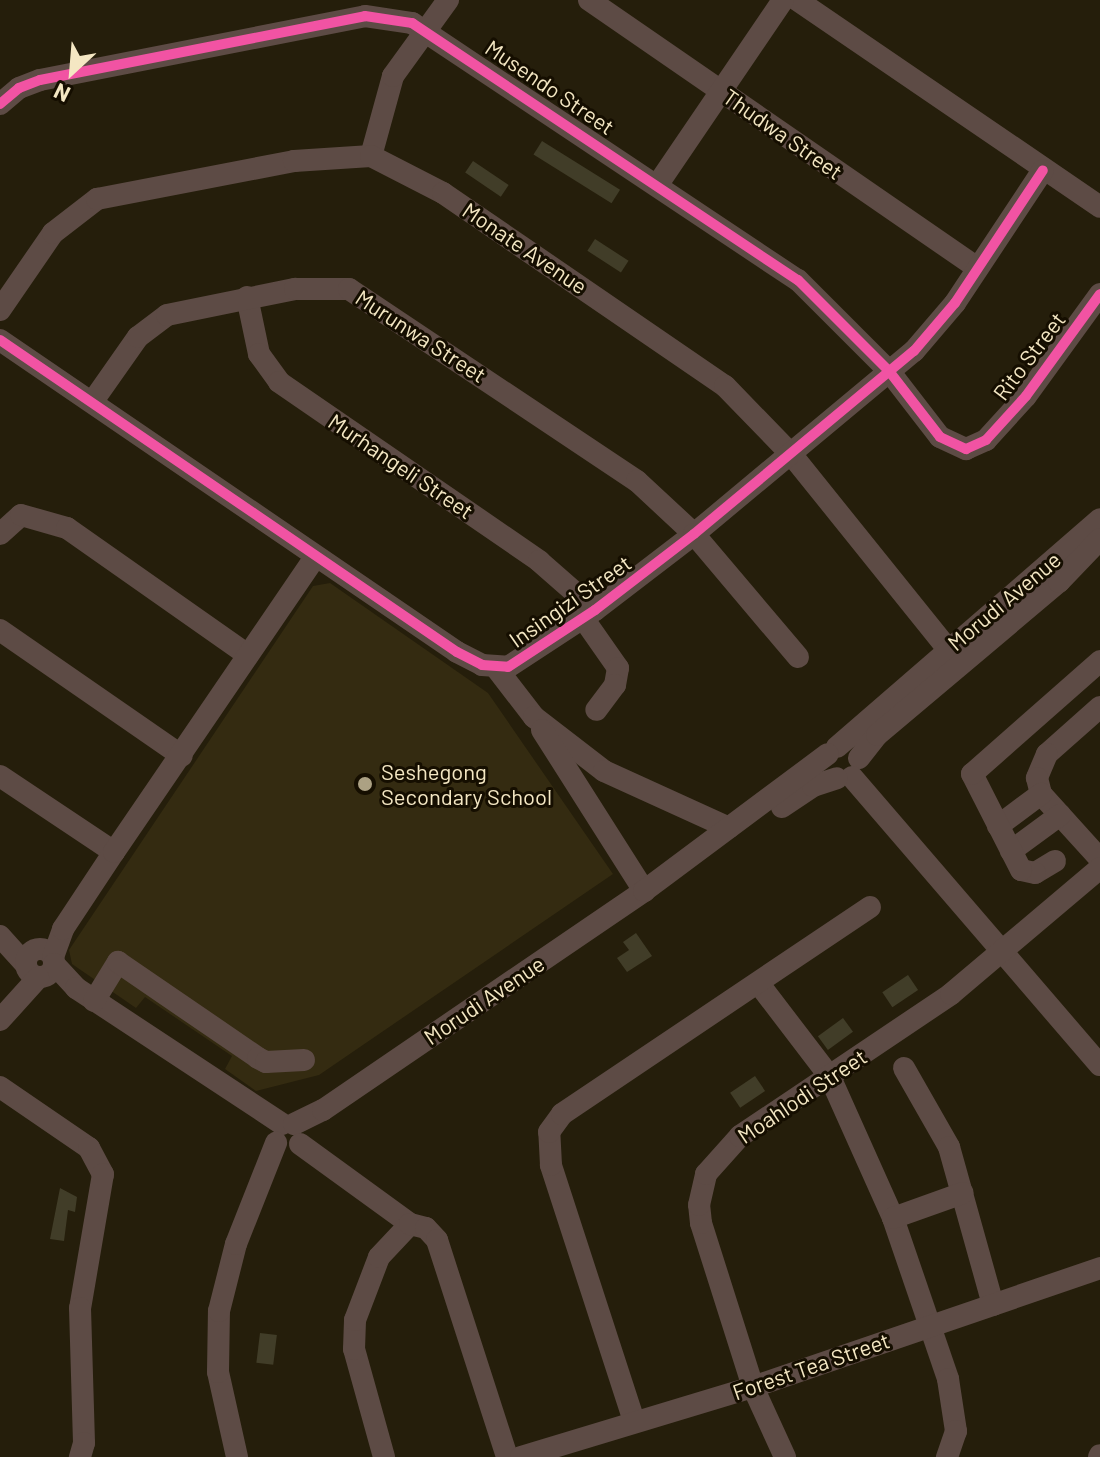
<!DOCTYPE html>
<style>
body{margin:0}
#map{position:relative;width:1100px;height:1457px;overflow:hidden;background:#251e0b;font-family:Barlow,sans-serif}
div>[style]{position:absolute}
.built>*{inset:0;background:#342b11}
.building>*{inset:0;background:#413d28;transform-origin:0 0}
.minor>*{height:22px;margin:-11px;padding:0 11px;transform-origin:11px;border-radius:11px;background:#5d4b45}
.minor>.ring{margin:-11px;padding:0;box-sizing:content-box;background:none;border:22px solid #5d4b45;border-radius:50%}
.cycleway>*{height:10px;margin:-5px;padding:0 5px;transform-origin:5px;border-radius:5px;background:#f153a3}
.dots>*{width:22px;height:22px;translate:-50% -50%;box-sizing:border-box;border:4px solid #150e00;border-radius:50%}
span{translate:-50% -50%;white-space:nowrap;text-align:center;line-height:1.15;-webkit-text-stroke:6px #150e00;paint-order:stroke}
.street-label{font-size:22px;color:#f4e7c3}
.poi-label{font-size:22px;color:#f4e7c3}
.left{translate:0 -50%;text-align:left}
.north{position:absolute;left:32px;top:32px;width:80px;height:80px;-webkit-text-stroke:6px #150e00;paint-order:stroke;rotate:206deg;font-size:22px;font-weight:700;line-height:32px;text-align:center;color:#f4e7c3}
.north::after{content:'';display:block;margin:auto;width:28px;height:36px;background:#f4e7c3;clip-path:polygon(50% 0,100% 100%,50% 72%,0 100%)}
</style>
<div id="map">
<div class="built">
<div style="clip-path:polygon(330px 583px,488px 693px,613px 874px,319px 1075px,256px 1091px,225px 1069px,232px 1056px,145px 997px,136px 1008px,72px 964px,69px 950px,313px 586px)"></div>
</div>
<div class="building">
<div style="left:542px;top:141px;width:92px;height:16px;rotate:32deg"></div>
<div style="left:473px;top:161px;width:43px;height:14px;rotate:34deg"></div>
<div style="left:595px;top:239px;width:40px;height:14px;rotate:33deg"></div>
<div style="clip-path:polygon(636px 933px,652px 956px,627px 972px,617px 958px,629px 950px,623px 942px)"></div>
<div style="left:908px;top:975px;width:18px;height:31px;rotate:56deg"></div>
<div style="left:843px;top:1018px;width:17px;height:31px;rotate:54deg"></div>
<div style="left:755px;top:1076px;width:18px;height:30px;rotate:56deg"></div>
<div style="clip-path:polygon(60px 1188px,77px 1197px,75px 1212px,68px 1210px,64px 1241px,50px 1239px)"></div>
<div style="left:260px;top:1333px;width:17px;height:30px;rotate:7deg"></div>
</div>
<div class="minor">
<div style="left:589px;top:0;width:472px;rotate:34.6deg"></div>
<div style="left:797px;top:0;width:367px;rotate:34.3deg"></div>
<div style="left:0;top:104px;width:25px;rotate:-40deg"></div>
<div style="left:19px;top:88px;width:22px;rotate:-21deg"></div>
<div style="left:40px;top:80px;width:331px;rotate:-11.1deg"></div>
<div style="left:365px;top:16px;width:48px;rotate:8.5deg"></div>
<div style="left:412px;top:23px;width:464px;rotate:33.7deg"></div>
<div style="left:798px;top:280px;width:129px;rotate:45deg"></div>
<div style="left:889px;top:371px;width:83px;rotate:52.3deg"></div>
<div style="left:940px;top:437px;width:29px;rotate:25deg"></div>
<div style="left:966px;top:449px;width:22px;rotate:-24deg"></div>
<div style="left:986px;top:440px;width:59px;rotate:-47.7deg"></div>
<div style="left:1026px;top:396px;width:126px;rotate:-54deg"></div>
<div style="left:371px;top:156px;width:83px;rotate:-74.6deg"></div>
<div style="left:393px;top:76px;width:94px;rotate:-54.1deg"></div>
<div style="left:658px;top:184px;width:222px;rotate:-55.8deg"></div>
<div style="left:247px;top:297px;width:58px;rotate:78.1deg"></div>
<div style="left:259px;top:354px;width:34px;rotate:54deg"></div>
<div style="left:279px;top:382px;width:316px;rotate:34.5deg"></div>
<div style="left:539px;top:561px;width:74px;rotate:41.2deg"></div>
<div style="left:0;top:310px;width:93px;rotate:-55.5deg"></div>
<div style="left:53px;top:233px;width:56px;rotate:-37.7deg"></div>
<div style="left:97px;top:199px;width:201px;rotate:-10.9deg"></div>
<div style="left:294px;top:161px;width:77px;rotate:-3.7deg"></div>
<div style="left:371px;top:156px;width:81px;rotate:27.2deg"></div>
<div style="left:443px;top:193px;width:342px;rotate:34.4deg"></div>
<div style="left:725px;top:386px;width:95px;rotate:45.9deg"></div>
<div style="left:791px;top:454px;width:270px;rotate:51.2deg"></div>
<div style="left:0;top:340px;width:553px;rotate:34.32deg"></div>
<div style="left:457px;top:652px;width:28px;rotate:27deg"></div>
<div style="left:482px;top:665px;width:26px;rotate:4deg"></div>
<div style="left:508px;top:667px;width:104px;rotate:-33.2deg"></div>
<div style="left:595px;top:610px;width:125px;rotate:-37.5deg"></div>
<div style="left:694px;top:534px;width:286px;rotate:-39.8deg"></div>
<div style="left:914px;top:351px;width:63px;rotate:-49.5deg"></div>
<div style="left:955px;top:303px;width:159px;rotate:-56.5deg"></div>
<div style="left:93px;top:401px;width:78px;rotate:-54.9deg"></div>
<div style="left:138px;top:337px;width:36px;rotate:-37deg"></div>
<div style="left:167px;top:315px;width:131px;rotate:-11.5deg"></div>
<div style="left:295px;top:289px;width:54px"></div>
<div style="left:349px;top:289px;width:346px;rotate:33.7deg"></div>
<div style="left:637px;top:481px;width:78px;rotate:42.9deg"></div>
<div style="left:694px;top:534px;width:161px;rotate:49.8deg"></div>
<div style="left:0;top:534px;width:28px;rotate:-42deg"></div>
<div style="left:21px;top:515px;width:48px;rotate:15.8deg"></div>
<div style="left:67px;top:528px;width:221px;rotate:35.1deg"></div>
<div style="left:583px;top:618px;width:61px;rotate:55deg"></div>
<div style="left:618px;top:668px;width:17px;rotate:100deg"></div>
<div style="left:615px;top:685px;width:31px;rotate:127deg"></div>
<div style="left:0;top:630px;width:221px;rotate:34.7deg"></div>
<div style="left:497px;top:669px;width:61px;rotate:52.4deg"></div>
<div style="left:534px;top:717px;width:88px;rotate:37.6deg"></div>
<div style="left:604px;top:771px;width:137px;rotate:24.5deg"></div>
<div style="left:1100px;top:707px;width:71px;rotate:138.4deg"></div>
<div style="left:1047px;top:754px;width:26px;rotate:113deg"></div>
<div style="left:1037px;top:778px;width:16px;rotate:76deg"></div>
<div style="left:1041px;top:794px;width:88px;rotate:47.8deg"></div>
<div style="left:542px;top:730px;width:191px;rotate:57.6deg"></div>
<div style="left:837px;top:747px;width:348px;rotate:-40.9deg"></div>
<div style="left:859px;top:758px;width:29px;rotate:-52deg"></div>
<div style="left:877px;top:735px;width:238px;rotate:-40.1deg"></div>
<div style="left:1059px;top:582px;width:59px;rotate:-46.4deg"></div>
<div style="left:0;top:776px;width:137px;rotate:33.7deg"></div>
<div style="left:852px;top:777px;width:380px;rotate:49.3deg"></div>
<div style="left:782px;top:807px;width:37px;rotate:-34deg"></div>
<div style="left:813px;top:786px;width:25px;rotate:-18deg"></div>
<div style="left:998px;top:826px;width:54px;rotate:-36.7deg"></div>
<div style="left:1011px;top:851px;width:61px;rotate:-36.3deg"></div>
<div style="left:1055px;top:861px;width:23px;rotate:149deg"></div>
<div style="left:1035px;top:873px;width:14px;rotate:-168deg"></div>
<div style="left:1021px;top:870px;width:108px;rotate:-117deg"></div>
<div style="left:972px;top:774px;width:171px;rotate:-41.4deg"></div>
<div style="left:0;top:936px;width:38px;rotate:48deg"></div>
<div class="ring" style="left:26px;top:949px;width:6px;height:6px"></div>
<div style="left:53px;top:957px;width:30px;rotate:-70deg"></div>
<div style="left:63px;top:929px;width:92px;rotate:-56.5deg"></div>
<div style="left:114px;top:852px;width:358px;rotate:-55.7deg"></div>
<div style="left:54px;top:964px;width:33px;rotate:47deg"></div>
<div style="left:76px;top:988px;width:247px;rotate:33.4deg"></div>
<div style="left:759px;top:984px;width:117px;rotate:52.6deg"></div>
<div style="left:830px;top:1077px;width:154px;rotate:65.9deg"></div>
<div style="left:893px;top:1218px;width:170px;rotate:71.1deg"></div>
<div style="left:948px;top:1379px;width:53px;rotate:81.3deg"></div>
<div style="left:956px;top:1431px;width:28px;rotate:109deg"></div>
<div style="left:94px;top:1001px;width:46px;rotate:-58.4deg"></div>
<div style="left:118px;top:962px;width:170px;rotate:34.4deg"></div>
<div style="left:258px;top:1058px;width:9px;rotate:27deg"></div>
<div style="left:266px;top:1062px;width:38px;rotate:-3deg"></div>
<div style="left:0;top:1020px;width:57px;rotate:-47.9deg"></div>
<div style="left:904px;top:1068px;width:91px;rotate:60.3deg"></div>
<div style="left:949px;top:1147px;width:164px;rotate:74.4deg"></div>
<div style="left:0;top:1087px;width:108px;rotate:34.4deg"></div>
<div style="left:89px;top:1148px;width:30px;rotate:62deg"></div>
<div style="left:103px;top:1174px;width:136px;rotate:99.7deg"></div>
<div style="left:80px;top:1308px;width:135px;rotate:88.3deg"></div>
<div style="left:84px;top:1443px;width:15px;rotate:106deg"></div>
<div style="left:294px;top:1124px;width:32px;rotate:-26deg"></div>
<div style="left:323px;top:1110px;width:389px;rotate:-34.3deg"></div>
<div style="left:644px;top:891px;width:229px;rotate:-36.7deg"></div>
<div style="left:300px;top:1144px;width:136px;rotate:36deg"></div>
<div style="left:893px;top:1218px;width:74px;rotate:-19.7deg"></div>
<div style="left:634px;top:1421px;width:269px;rotate:-108deg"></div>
<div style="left:551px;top:1165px;width:33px;rotate:-93deg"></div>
<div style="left:549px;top:1132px;width:22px;rotate:-54deg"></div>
<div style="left:562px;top:1114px;width:371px;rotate:-33.9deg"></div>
<div style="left:237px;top:1457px;width:87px;rotate:-102.6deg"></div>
<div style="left:218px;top:1372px;width:61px;rotate:-89.1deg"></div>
<div style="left:219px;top:1311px;width:69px;rotate:-75.8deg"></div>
<div style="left:236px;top:1244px;width:109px;rotate:-68.4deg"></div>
<div style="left:384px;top:1457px;width:112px;rotate:-105.5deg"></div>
<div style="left:354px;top:1349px;width:29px;rotate:-88deg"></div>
<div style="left:355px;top:1320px;width:67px;rotate:-69.1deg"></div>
<div style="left:379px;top:1257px;width:45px;rotate:-46.8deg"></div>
<div style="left:410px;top:1224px;width:16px;rotate:14deg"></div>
<div style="left:426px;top:1228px;width:16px;rotate:47deg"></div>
<div style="left:437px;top:1240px;width:228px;rotate:72.1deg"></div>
<div style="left:521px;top:1457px;width:242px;rotate:-16.8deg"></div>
<div style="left:753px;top:1387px;width:367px;rotate:-18.9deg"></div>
<div style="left:785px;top:1457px;width:77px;rotate:-114.6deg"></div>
<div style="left:753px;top:1387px;width:172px;rotate:-107.6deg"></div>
<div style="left:701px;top:1223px;width:18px;rotate:-96deg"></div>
<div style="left:699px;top:1205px;width:32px;rotate:-77deg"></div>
<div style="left:706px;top:1174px;width:51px;rotate:-48.2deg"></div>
<div style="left:740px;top:1136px;width:254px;rotate:-33.9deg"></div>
<div style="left:951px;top:994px;width:195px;rotate:-40.2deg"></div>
<div style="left:1099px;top:1457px;width:2px;rotate:-63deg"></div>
</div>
<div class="cycleway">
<div style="left:0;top:104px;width:25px;rotate:-40deg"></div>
<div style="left:19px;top:88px;width:22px;rotate:-21deg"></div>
<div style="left:40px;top:80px;width:331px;rotate:-11.1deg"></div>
<div style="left:365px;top:16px;width:48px;rotate:8.5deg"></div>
<div style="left:412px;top:23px;width:464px;rotate:33.7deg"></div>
<div style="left:798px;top:280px;width:129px;rotate:45deg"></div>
<div style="left:889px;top:371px;width:83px;rotate:52.3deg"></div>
<div style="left:940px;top:437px;width:29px;rotate:25deg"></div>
<div style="left:966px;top:449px;width:22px;rotate:-24deg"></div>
<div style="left:986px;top:440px;width:59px;rotate:-47.7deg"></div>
<div style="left:1026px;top:396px;width:126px;rotate:-54deg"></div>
<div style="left:0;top:340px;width:553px;rotate:34.32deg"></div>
<div style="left:457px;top:652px;width:28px;rotate:27deg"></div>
<div style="left:482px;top:665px;width:26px;rotate:4deg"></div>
<div style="left:508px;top:667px;width:104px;rotate:-33.2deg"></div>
<div style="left:595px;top:610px;width:125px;rotate:-37.5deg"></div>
<div style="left:694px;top:534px;width:286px;rotate:-39.8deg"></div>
<div style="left:914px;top:351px;width:63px;rotate:-49.5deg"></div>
<div style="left:955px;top:303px;width:159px;rotate:-56.5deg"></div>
</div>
<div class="dots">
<div style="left:365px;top:784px;background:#aca183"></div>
</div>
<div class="street-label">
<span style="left:550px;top:87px;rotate:34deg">Musendo Street</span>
<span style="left:783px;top:134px;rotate:35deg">Thudwa Street</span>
<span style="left:525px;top:248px;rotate:34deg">Monate Avenue</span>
<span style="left:421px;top:336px;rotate:33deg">Murunwa Street</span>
<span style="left:1029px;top:356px;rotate:-53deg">Rito Street</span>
<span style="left:401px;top:466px;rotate:34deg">Murhangeli Street</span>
<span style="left:570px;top:601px;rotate:-35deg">Insingizi Street</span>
<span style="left:1004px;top:601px;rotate:-40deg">Morudi Avenue</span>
<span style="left:484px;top:1000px;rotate:-34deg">Morudi Avenue</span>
<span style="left:802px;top:1096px;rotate:-34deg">Moahlodi Street</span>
<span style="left:811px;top:1366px;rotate:-19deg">Forest Tea Street</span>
</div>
<div class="poi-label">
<span class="left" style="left:381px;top:784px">Seshegong<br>Secondary School</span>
</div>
<div class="north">N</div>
</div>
